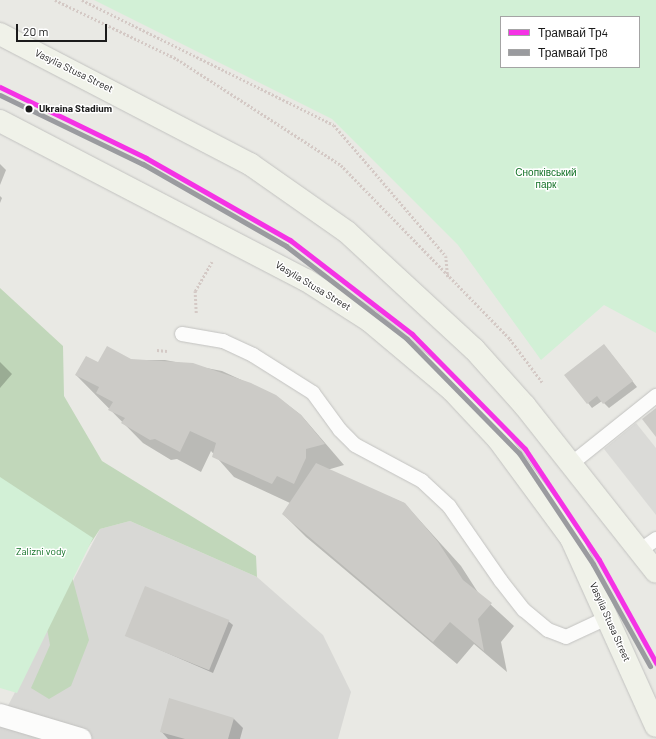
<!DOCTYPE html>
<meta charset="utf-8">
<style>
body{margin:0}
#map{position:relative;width:656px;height:739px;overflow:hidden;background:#e9e9e4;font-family:Barlow,sans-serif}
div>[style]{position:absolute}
.residential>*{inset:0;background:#d8d8d5}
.forest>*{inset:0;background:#c1d7ba}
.park>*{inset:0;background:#d2f0d6}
.parking>*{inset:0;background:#dadad7}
.shadow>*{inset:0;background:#0003}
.building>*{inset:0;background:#cccbc7;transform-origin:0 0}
.path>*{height:2.5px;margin-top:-1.25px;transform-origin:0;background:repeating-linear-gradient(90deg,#d4c9c5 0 2px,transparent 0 4px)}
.roads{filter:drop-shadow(0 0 1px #c2c2c0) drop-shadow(0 0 1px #c2c2c0)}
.lane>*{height:14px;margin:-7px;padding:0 7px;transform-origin:7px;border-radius:7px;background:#fcfcfb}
.street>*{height:22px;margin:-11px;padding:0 11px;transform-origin:11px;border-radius:11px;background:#fcfcfb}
.secondary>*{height:22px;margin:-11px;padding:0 11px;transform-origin:11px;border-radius:11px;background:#f0f2e9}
.tram-1>*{height:5px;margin:-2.5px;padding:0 2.5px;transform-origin:2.5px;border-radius:2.5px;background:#f532e5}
.tram-2>*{height:5px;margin:-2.5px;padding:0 2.5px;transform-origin:2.5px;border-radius:2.5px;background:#9a9b9f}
.dots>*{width:11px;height:11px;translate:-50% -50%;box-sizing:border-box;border:2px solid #fff;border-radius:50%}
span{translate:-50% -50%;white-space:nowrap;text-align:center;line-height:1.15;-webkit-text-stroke:3px #fff;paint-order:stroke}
.street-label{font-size:10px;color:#1b1b1b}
.stop-label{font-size:10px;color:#1b1b1b;font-weight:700}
.left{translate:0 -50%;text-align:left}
.park-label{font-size:10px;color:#127126}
.legend{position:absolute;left:500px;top:16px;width:140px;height:52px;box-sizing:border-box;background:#fff;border:1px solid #a4a4a4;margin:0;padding:5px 7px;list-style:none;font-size:12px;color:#1b1b1b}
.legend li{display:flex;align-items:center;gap:8px;height:20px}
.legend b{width:20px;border:1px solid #a4a4a4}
.scale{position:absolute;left:16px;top:24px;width:91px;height:18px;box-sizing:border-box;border:2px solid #1b1b1b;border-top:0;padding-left:5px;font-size:12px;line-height:14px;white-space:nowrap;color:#1b1b1b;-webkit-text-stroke:3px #fff;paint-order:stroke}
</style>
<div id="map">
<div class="residential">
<div style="clip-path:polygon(130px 521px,257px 577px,323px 635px,351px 692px,338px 739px,0 739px,0 721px,100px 529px)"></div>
</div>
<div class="forest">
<div style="clip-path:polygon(0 288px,63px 346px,64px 396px,102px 461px,256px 556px,257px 577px,130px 521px,100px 529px,71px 573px,89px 640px,71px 686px,49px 699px,31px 688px,50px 645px,37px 574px,0 573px)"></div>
</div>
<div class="park">
<div style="clip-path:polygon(evenodd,94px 0,656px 0,656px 333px,604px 305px,541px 360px,458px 245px,332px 119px,94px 0,501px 17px,639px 17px,639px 67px,501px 67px,501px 17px)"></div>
<div style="clip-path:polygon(0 477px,93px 538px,17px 693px,0 688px)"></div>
</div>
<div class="parking">
<div style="clip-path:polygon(636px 423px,656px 448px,656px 515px,604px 449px)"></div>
</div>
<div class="shadow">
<div style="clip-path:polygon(0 164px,6px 170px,0 185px)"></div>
<div style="clip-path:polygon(0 196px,2px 198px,0 203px)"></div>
<div style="clip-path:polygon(608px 350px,637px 387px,609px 408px,602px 401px,592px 408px,588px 403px)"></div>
<div style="clip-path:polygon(130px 360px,165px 360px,222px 371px,276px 396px,301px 415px,344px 465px,327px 470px,404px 503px,461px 566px,479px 594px,514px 626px,501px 642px,507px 672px,474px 644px,457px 664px,306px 537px,283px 514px,290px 503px,234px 477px,211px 451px,201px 472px,177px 459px,171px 460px,143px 443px,76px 375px,99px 363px)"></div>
<div style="clip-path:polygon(0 362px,12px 374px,0 388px)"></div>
<div style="clip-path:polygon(228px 621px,233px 625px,213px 673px,126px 635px)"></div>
<div style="clip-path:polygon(234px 719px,243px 728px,240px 739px,168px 739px,161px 731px)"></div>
</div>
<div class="building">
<div style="clip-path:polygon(604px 344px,633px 381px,603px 404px,597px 396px,587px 404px,564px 375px)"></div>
<div style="clip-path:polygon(107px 346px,131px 359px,193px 363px,251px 383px,276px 395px,301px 415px,325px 444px,306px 449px,306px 458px,294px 484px,277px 476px,272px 484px,212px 457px,216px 443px,190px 431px,180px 452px,155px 439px,150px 440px,121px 423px,125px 418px,108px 410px,113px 402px,96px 393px,99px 387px,75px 375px,86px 356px,98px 362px)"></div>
<div style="clip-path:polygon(656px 408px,656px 437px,642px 419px)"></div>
<div style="clip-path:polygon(316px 463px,405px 503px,438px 542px,463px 580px,492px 603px,478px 619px,484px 651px,450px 622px,433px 642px,282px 514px)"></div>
<div style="left:145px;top:586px;width:91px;height:54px;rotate:22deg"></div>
<div style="clip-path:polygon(169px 698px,234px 718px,228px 739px,185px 739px,160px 732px)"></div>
</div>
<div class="path">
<div style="left:55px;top:0;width:136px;rotate:25.8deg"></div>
<div style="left:177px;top:59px;width:195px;rotate:32.9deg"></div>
<div style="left:341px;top:165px;width:243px;rotate:45.8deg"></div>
<div style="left:510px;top:339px;width:54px;rotate:53.3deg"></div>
<div style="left:82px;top:0;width:281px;rotate:26.4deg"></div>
<div style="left:334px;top:125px;width:172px;rotate:49.5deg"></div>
<div style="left:446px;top:256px;width:21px;rotate:85deg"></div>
<div style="left:196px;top:313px;width:22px;rotate:-93deg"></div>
<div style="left:195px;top:291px;width:34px;rotate:-60deg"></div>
<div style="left:157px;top:350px;width:10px;rotate:6deg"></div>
</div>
<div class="roads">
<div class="lane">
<div style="left:182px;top:334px;width:42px;rotate:9.7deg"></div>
<div style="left:223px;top:341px;width:33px;rotate:25deg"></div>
<div style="left:253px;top:355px;width:71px;rotate:32.3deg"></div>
<div style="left:313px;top:393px;width:46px;rotate:53.9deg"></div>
<div style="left:340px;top:430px;width:21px;rotate:45deg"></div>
<div style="left:355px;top:445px;width:76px;rotate:28.2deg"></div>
<div style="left:422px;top:481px;width:37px;rotate:43deg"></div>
<div style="left:449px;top:506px;width:91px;rotate:55.3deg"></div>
<div style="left:501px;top:581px;width:37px;rotate:52deg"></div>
<div style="left:524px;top:610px;width:31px;rotate:40deg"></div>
<div style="left:548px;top:630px;width:19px;rotate:21deg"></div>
<div style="left:566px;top:637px;width:47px;rotate:-24.9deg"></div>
<div style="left:571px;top:464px;width:109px;rotate:-38.7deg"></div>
<div style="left:639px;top:551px;width:21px;rotate:-35deg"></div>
</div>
<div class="street">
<div style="left:0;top:715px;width:84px;rotate:16.7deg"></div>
</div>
<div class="secondary">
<div style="left:0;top:34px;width:282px;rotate:27.5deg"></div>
<div style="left:250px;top:164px;width:118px;rotate:35deg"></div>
<div style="left:347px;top:232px;width:173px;rotate:42.7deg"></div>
<div style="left:474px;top:349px;width:76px;rotate:48.2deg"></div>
<div style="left:525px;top:406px;width:211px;rotate:51.7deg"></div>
<div style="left:0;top:121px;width:345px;rotate:27.5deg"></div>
<div style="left:306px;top:280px;width:76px;rotate:32.6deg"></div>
<div style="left:370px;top:321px;width:109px;rotate:40.1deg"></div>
<div style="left:453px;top:391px;width:66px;rotate:46.8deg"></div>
<div style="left:498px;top:439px;width:123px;rotate:53.6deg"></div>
<div style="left:571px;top:538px;width:206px;rotate:65.7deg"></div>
</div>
</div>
<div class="tram-1">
<div style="left:0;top:87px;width:162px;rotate:25.9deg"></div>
<div style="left:146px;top:158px;width:166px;rotate:29.7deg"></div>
<div style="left:290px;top:240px;width:154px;rotate:37.6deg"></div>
<div style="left:412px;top:334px;width:161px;rotate:45.5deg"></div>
<div style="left:525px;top:449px;width:133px;rotate:56.3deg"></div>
<div style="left:599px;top:560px;width:118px;rotate:61deg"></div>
</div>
<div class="tram-2">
<div style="left:0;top:95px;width:159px;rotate:25.8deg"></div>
<div style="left:143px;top:164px;width:165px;rotate:29.8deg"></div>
<div style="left:286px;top:246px;width:153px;rotate:37.5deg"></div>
<div style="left:407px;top:339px;width:160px;rotate:45.5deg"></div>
<div style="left:519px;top:453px;width:133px;rotate:56.3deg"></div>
<div style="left:593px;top:564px;width:117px;rotate:60.8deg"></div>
</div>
<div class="dots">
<div style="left:29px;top:109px;background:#1b1b1b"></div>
</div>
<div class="street-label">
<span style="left:74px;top:71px;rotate:26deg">Vasylia Stusa Street</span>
<span style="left:313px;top:286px;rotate:31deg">Vasylia Stusa Street</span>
<span style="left:610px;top:622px;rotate:66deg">Vasylia Stusa Street</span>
</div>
<div class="stop-label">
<span class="left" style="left:39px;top:109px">Ukraina Stadium</span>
</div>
<div class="park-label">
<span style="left:546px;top:178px">Снопківський<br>парк</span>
<span style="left:41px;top:552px">Zalizni vody</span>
</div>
<ul class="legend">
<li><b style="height:5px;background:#f532e5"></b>Трамвай Тр4</li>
<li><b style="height:5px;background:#9a9b9f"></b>Трамвай Тр8</li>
</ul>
<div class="scale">20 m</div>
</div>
